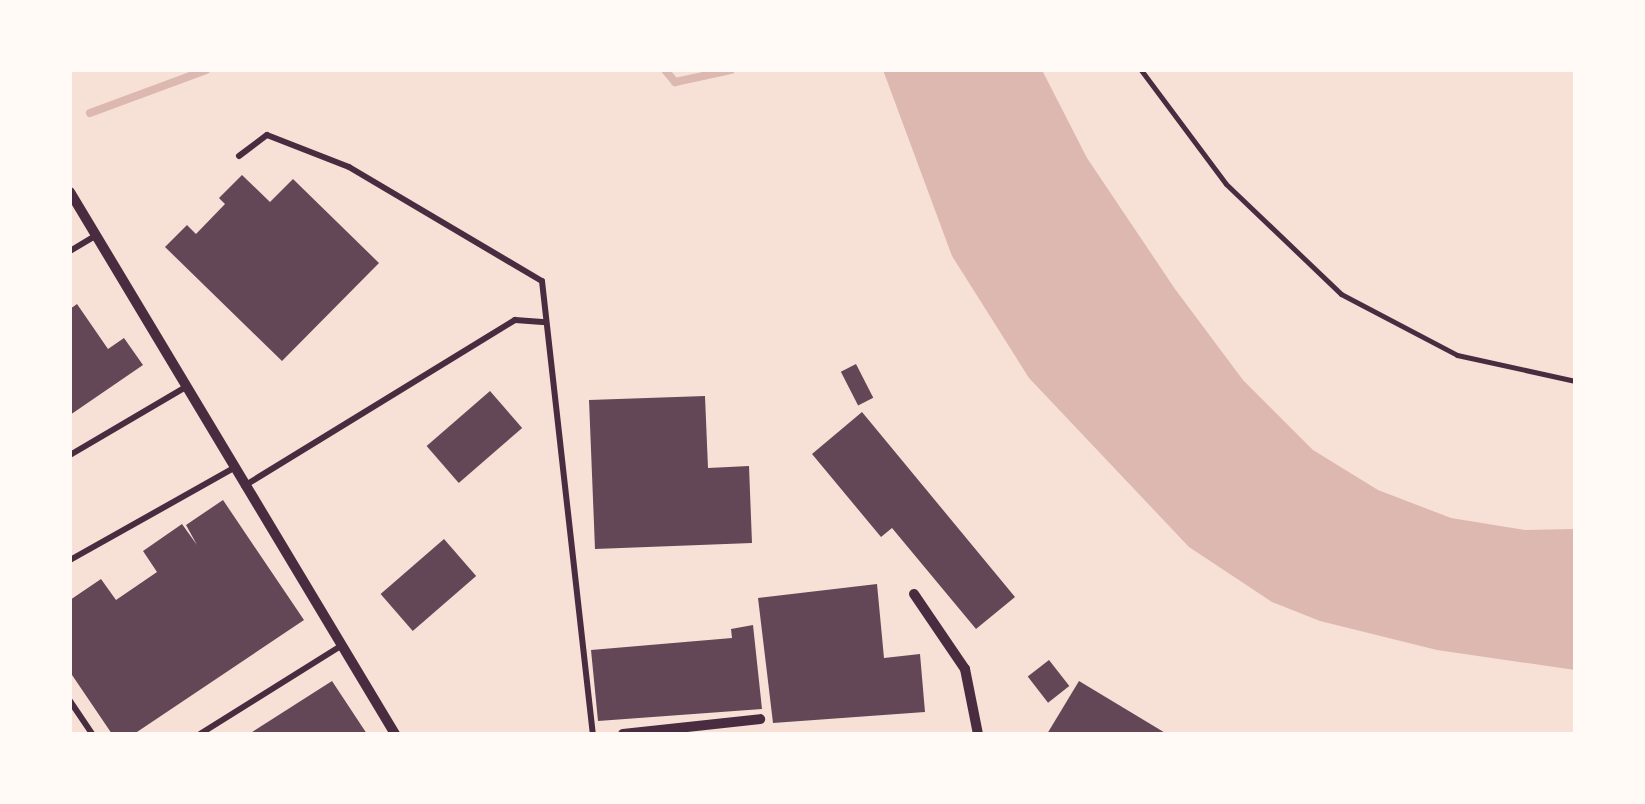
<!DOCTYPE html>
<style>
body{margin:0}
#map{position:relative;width:1645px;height:804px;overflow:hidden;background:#f7e1d7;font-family:"DejaVu Sans",sans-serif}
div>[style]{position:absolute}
.water>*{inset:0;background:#dcb8b0}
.stream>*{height:8px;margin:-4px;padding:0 4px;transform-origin:4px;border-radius:4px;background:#dcb8b0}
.building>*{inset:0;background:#644757;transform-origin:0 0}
.path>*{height:5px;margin:-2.5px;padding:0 2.5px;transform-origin:2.5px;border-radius:2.5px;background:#4a2c40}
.service>*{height:6px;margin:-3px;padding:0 3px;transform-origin:3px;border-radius:3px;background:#4a2c40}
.minor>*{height:10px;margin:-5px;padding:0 5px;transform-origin:5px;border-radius:5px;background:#4a2c40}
span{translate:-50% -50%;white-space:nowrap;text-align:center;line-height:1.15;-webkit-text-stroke:10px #fffaf5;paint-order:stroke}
.frame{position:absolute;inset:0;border:72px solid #fffaf5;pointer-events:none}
</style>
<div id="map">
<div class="water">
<div style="clip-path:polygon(883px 70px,1042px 70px,1087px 158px,1175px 289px,1243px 380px,1313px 450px,1378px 490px,1451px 518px,1525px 530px,1575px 529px,1575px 670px,1437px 650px,1320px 621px,1272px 602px,1189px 547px,1029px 378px,952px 256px)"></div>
</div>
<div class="stream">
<div style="left:665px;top:70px;width:16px;rotate:50deg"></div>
<div style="left:675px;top:82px;width:57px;rotate:-12.1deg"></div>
<div style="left:90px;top:113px;width:124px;rotate:-20.3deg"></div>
</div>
<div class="building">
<div style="clip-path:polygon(242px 175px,270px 202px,293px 179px,379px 263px,282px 361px,165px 247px,187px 225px,196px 234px,225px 204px,219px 198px)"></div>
<div style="clip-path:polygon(77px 304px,108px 349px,124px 338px,143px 365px,70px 415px,70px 309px)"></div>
<div style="left:856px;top:364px;width:38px;height:17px;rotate:63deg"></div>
<div style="left:490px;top:391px;width:49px;height:84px;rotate:49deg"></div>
<div style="clip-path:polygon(705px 396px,708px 468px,749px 466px,752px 543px,595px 549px,589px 400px)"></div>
<div style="clip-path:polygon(862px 412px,1015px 597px,976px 629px,892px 528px,881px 537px,812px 454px)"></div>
<div style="clip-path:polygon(223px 500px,304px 620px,134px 734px,112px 734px,70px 672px,70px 600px,101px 579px,116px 600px,157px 572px,143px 551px,182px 524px,197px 545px,186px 525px)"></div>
<div style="left:444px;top:539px;width:49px;height:84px;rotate:49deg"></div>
<div style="clip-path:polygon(877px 584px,884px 658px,920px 654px,925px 712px,773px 723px,758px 598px)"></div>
<div style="clip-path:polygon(753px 625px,762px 709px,598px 721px,591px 650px,732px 638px,731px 629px)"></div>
<div style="left:1049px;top:660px;width:33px;height:27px;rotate:52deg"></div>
<div style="clip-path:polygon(332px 681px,367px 734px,249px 734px)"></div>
<div style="clip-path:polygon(1079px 681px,1167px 734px,1047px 734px)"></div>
</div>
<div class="path">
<div style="left:1141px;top:70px;width:142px;rotate:53.3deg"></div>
<div style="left:1226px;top:184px;width:159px;rotate:43.7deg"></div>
<div style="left:1341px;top:294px;width:131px;rotate:27.7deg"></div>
<div style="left:1457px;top:355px;width:121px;rotate:12.4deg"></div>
</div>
<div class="service">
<div style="left:239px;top:156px;width:35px;rotate:-37deg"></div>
<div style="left:267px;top:135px;width:88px;rotate:21.3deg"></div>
<div style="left:349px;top:167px;width:224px;rotate:30.6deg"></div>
<div style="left:542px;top:281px;width:456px;rotate:83.6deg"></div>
<div style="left:70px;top:251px;width:29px;rotate:-31deg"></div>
<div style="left:70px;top:455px;width:134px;rotate:-30.4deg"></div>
<div style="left:244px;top:486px;width:318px;rotate:-31.5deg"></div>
<div style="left:515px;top:320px;width:31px;rotate:4deg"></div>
<div style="left:70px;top:560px;width:186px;rotate:-29.3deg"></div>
<div style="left:70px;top:701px;width:40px;rotate:56deg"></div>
<div style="left:200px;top:734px;width:166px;rotate:-32deg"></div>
</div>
<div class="minor">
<div style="left:70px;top:192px;width:632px;rotate:59.05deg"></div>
<div style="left:914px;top:594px;width:91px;rotate:55.8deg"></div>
<div style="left:965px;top:669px;width:66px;rotate:78.7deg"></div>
<div style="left:623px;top:734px;width:138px;rotate:-6.2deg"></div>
</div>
<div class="frame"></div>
</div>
